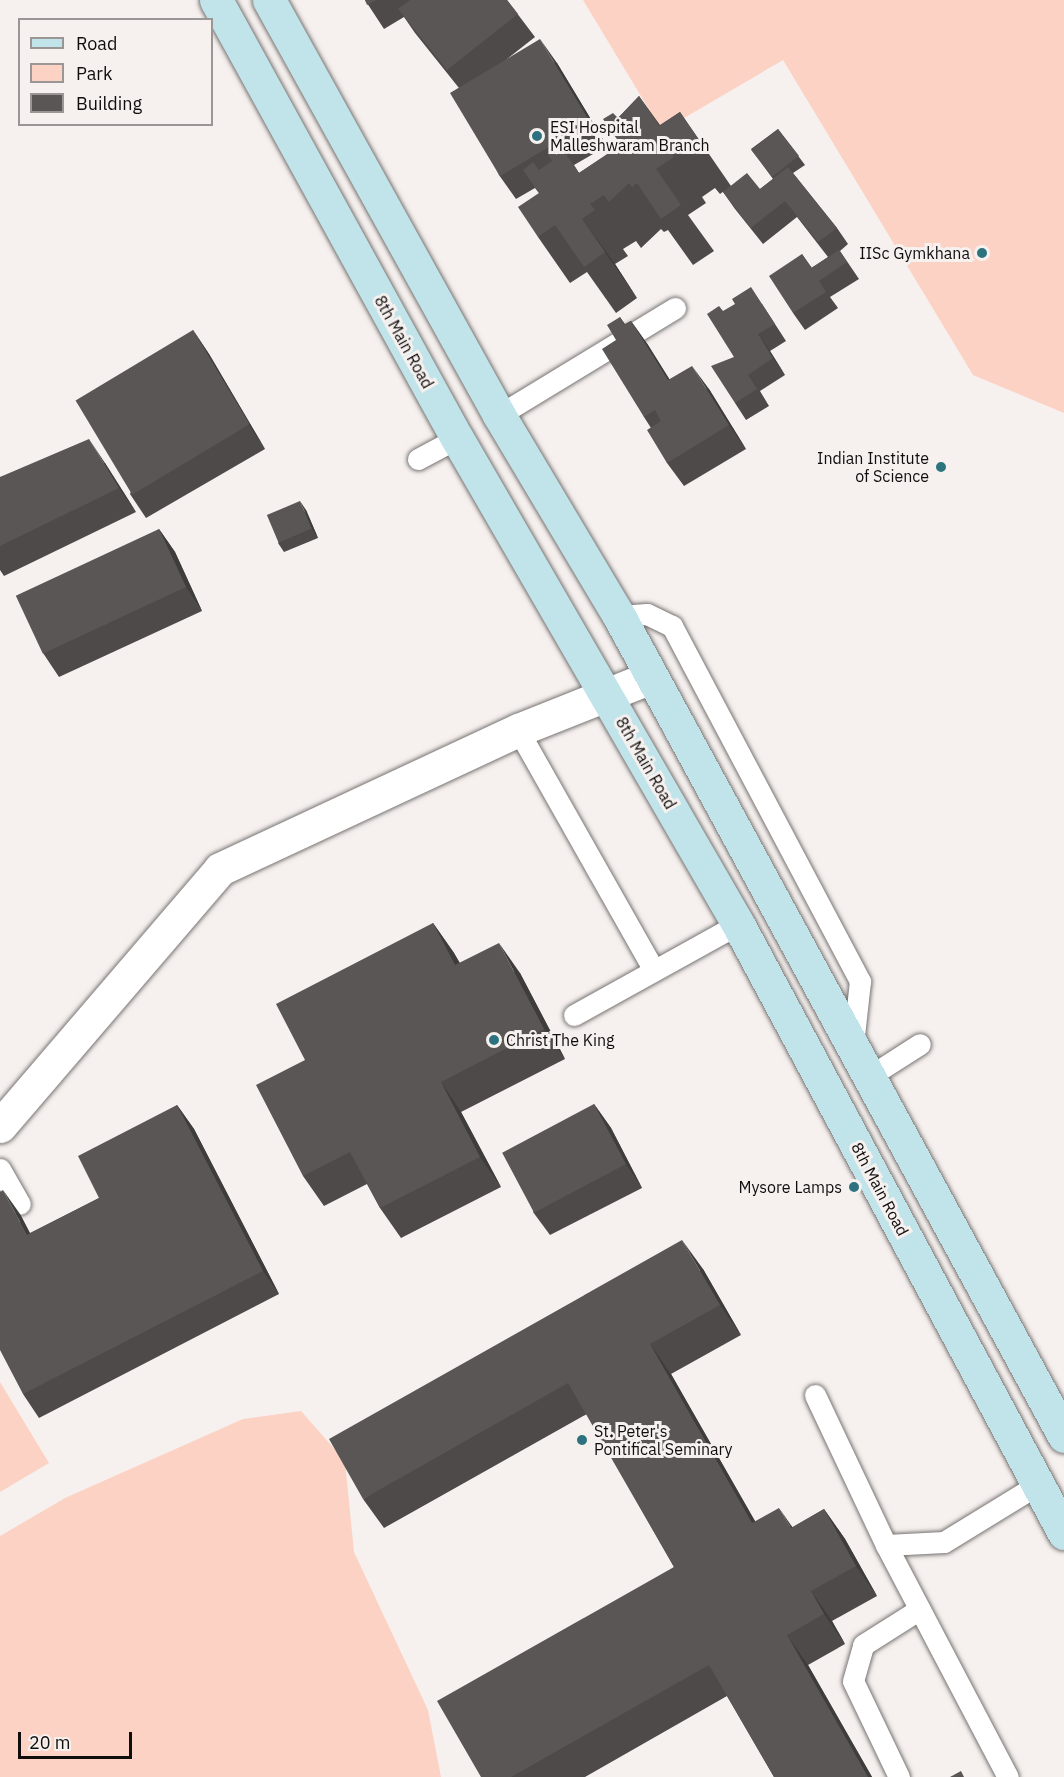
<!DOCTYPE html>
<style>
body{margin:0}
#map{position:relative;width:1064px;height:1777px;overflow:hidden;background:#f6f1ef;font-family:"IBM Plex Sans",sans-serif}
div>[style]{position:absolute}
.green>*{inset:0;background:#fcd2c4}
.roads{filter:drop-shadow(0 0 2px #787472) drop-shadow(0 0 2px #787472)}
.service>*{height:21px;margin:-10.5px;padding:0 10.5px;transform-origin:10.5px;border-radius:10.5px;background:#fff}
.tertiary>*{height:33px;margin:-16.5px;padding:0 16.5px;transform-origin:16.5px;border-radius:16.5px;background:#fff}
.secondary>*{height:33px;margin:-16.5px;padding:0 16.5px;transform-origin:16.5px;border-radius:16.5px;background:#c1e4ea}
.wall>*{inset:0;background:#4d4a49}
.shaded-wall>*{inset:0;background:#3f3c3c}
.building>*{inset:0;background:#5a5655;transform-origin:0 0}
.dots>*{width:16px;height:16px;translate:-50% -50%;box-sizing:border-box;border:3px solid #f6f1ef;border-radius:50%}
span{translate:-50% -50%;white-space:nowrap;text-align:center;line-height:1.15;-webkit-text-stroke:6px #f6f1ef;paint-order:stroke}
.poi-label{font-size:16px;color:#100e0d}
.left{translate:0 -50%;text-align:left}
.right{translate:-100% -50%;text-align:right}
.street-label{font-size:16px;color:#100e0d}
.legend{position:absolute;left:18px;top:18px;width:195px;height:108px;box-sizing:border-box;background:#f6f1ef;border:2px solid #9a9695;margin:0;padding:8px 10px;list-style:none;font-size:18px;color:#100e0d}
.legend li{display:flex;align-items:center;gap:12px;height:30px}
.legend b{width:30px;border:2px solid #9a9695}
.scale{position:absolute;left:18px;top:1732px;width:114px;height:27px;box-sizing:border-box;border:3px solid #100e0d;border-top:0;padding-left:8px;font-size:18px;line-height:21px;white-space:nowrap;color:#100e0d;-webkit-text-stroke:4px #f6f1ef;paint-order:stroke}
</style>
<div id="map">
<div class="green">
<div style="clip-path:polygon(583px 0,1064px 0,1064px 413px,973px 375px,783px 60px,662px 131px)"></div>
<div style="clip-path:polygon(0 1382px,49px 1463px,0 1492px)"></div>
<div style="clip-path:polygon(301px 1411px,345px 1461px,354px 1552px,428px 1710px,441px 1777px,0 1777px,0 1536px,65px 1498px,243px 1419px)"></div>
</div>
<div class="roads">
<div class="service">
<div style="left:499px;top:415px;width:206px;rotate:-31.3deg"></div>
<div style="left:418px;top:459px;width:44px;rotate:-28.3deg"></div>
<div style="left:619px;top:616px;width:28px;rotate:-4deg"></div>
<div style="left:647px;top:614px;width:28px;rotate:26deg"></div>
<div style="left:672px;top:626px;width:402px;rotate:62.1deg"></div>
<div style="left:860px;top:981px;width:63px;rotate:96.3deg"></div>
<div style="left:518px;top:730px;width:276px;rotate:60.5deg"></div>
<div style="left:574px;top:1015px;width:188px;rotate:-29deg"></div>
<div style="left:870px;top:1076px;width:59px;rotate:-32.6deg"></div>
<div style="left:0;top:1169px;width:40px;rotate:60.3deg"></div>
<div style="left:815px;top:1395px;width:166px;rotate:64.7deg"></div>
<div style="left:886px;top:1545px;width:262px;rotate:62.3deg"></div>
<div style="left:886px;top:1545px;width:58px;rotate:-3deg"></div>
<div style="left:944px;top:1542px;width:109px;rotate:-31.5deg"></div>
<div style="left:899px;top:1777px;width:106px;rotate:-115.6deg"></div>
<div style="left:853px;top:1681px;width:37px;rotate:-74deg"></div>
<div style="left:863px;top:1645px;width:67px;rotate:-32.3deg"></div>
</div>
<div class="tertiary">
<div style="left:0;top:1126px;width:338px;rotate:-49.4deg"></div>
<div style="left:220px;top:869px;width:329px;rotate:-25deg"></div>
<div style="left:518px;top:730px;width:143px;rotate:-21.7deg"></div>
</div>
<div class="secondary">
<div style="left:216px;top:0;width:500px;rotate:61.2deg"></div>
<div style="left:457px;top:438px;width:561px;rotate:59.96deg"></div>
<div style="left:738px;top:924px;width:691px;rotate:61.84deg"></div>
<div style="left:269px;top:0;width:474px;rotate:61deg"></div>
<div style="left:499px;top:415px;width:234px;rotate:59.2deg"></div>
<div style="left:619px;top:616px;width:933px;rotate:61.51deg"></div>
</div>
</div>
<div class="wall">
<div style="clip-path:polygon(365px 0,507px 0,535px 37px,507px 59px,557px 63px,607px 146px,574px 165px,579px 173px,621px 145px,618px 118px,639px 96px,660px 125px,680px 112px,731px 186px,760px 189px,773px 179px,751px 149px,778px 129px,805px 165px,793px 173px,837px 228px,848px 244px,840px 251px,859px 279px,830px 297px,838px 308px,805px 330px,793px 313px,802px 254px,812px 268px,828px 257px,797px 217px,763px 244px,735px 209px,723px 192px,724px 191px,720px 194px,715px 188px,702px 197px,706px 203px,688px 215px,714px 251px,693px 265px,668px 230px,664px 232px,661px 229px,641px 248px,636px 241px,623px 249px,628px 256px,615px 264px,637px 298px,616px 313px,587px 272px,570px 283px,538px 237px,539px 193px,535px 188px,516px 199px,499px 175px,459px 88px,415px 33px,404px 17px,384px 29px)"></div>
<div style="clip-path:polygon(762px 304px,786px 341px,770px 351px,785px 375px,760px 391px,769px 406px,746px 420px,735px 403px,734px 357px,723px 311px)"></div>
<div style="clip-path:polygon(620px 317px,625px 324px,631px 321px,648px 345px,669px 379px,709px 389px,746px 449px,684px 486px,667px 463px,651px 428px,644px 417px,616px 340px)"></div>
<div style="clip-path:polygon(193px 330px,209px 354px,265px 449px,146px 518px,130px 494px)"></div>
<div style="clip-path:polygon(105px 463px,136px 512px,4px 576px,0 570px,0 477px)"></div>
<div style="clip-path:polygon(306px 510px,318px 538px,284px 552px,278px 543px)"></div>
<div style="clip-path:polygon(159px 529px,175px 552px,202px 611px,59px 677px,43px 653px)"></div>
<div style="clip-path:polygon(433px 923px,454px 953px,460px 963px,520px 973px,565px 1059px,461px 1112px,501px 1187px,401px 1238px,380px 1208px,367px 1184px,324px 1206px,303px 1176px,305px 1060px)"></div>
<div style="clip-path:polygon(594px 1104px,611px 1128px,642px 1188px,550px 1235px,533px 1212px)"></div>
<div style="clip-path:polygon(177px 1105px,194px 1129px,279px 1294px,39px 1418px,23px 1394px,20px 1214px,30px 1233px,99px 1198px)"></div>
<div style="clip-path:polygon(703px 1269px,741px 1335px,671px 1374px,755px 1521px,793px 1527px,824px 1509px,845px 1539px,877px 1596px,832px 1621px,845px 1644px,808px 1665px,872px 1777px,774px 1777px,727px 1696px,585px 1777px,481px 1777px,674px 1567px,587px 1414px,384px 1528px,363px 1499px)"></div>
</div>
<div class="shaded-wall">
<div style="clip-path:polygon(540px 39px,557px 63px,607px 146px,590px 122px)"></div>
<div style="clip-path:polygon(582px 219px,615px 264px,637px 298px,605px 252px)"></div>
<div style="clip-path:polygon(631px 321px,648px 345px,685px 404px,668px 380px)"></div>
<div style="clip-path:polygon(193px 330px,209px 354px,265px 449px,249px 425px)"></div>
<div style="clip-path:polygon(758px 334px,770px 351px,785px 375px,773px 358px)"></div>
<div style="clip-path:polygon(692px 366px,709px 389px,746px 449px,729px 425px)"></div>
<div style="clip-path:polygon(89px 439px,105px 463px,136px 512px,119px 488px)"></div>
<div style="clip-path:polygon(300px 501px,306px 510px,318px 538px,312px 529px)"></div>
<div style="clip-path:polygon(159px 529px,175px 552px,202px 611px,186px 587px)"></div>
<div style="clip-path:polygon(433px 923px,454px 953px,476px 995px,455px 965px)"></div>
<div style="clip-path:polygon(499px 943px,520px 973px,565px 1059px,544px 1029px)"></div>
<div style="clip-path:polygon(441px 1082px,461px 1112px,501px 1187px,480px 1157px)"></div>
<div style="clip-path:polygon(594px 1104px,611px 1128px,642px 1188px,626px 1164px)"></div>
<div style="clip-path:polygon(177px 1105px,194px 1129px,279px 1294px,263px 1271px)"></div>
<div style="clip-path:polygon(3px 1190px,20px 1214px,43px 1259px,27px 1235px)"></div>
<div style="clip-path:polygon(682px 1240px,703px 1269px,741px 1335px,720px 1305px)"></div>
<div style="clip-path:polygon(650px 1344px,671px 1374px,773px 1553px,752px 1523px)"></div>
<div style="clip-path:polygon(779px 1508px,800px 1538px,791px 1528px)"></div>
<div style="clip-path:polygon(824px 1509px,845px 1539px,877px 1596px,856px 1566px)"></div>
<div style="clip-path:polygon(811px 1591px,832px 1621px,845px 1644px,824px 1614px)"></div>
<div style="clip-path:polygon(787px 1635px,808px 1665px,872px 1777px,868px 1777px)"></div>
</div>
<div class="building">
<div style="clip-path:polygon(365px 0,376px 0,367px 5px)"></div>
<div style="clip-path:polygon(410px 0,507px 0,518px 14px,447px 70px,398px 9px)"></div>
<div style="left:540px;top:39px;width:97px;height:105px;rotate:59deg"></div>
<div style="clip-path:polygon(639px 96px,659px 126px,680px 112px,699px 140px,688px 148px,683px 142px,670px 151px,674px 157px,656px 169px,681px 205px,661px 219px,637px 183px,632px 187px,629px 183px,609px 202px,604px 195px,590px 204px,595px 210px,582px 219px,605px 252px,584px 267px,555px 225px,538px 237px,518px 207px,539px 193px,523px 170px,533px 162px,539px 170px,552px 161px,547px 153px,560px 145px,579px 173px,621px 145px,603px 119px,613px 113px,618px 118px)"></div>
<div style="left:778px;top:129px;width:34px;height:34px;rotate:52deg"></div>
<div style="clip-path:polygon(788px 167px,837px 228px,818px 242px,785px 201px,751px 228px,723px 192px,747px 173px,760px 189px)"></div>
<div style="clip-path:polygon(839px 250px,847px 262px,819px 281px,826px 292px,793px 313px,769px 276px,802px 254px,811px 268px)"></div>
<div style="clip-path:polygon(751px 287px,775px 324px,758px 334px,773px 358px,748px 375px,757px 389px,735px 403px,711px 366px,734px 357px,707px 314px,719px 306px,723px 311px,735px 304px,732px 299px)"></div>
<div style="clip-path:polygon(620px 317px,624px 325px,631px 321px,668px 380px,692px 366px,729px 425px,667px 463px,647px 430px,661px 421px,655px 410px,644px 417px,602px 349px,616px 340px,607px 325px)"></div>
<div style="left:193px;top:330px;width:110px;height:137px;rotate:59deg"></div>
<div style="clip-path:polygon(89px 439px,119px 488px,0 546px,0 477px)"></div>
<div style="left:300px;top:501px;width:30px;height:36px;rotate:67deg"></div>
<div style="left:159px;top:529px;width:64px;height:158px;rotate:65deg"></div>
<div style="clip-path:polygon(433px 923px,455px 965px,499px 943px,544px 1029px,441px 1082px,480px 1157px,380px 1208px,350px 1152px,303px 1176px,256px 1085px,305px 1060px,276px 1004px)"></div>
<div style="left:594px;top:1104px;width:68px;height:104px;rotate:62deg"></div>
<div style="clip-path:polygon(177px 1105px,263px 1271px,23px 1394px,0 1350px,0 1192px,3px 1190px,27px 1235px,99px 1198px,78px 1156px)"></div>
<div style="clip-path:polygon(682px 1240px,720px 1305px,650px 1344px,752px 1523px,779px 1508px,791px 1528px,824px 1509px,856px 1566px,811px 1591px,824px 1614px,787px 1635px,868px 1777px,774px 1777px,709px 1665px,511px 1777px,481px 1777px,437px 1701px,674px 1567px,568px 1383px,363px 1499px,329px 1439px)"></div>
<div style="clip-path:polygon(961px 1771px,964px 1777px,950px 1777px)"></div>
</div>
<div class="dots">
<div style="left:537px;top:136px;background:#2c737f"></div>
<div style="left:982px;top:253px;background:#2c737f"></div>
<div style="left:941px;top:467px;background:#2c737f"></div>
<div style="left:494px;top:1040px;background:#2c737f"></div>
<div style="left:854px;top:1187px;background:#2c737f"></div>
<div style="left:582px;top:1440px;background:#2c737f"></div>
</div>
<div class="poi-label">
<span class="left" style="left:550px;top:136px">ESI Hospital<br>Malleshwaram Branch</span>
<span class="right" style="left:970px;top:253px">IISc Gymkhana</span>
<span class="right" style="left:929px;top:467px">Indian Institute<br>of Science</span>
<span class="left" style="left:506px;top:1040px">Christ The King</span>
<span class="right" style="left:842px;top:1187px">Mysore Lamps</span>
<span class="left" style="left:594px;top:1440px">St. Peter's<br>Pontifical Seminary</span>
</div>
<div class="street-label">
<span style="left:404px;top:342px;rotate:61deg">8th Main Road</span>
<span style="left:646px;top:763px;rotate:60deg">8th Main Road</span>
<span style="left:880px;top:1189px;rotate:62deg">8th Main Road</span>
</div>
<ul class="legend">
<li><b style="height:8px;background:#c1e4ea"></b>Road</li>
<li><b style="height:16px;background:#fcd2c4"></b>Park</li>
<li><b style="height:16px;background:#5a5655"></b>Building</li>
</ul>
<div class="scale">20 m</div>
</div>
